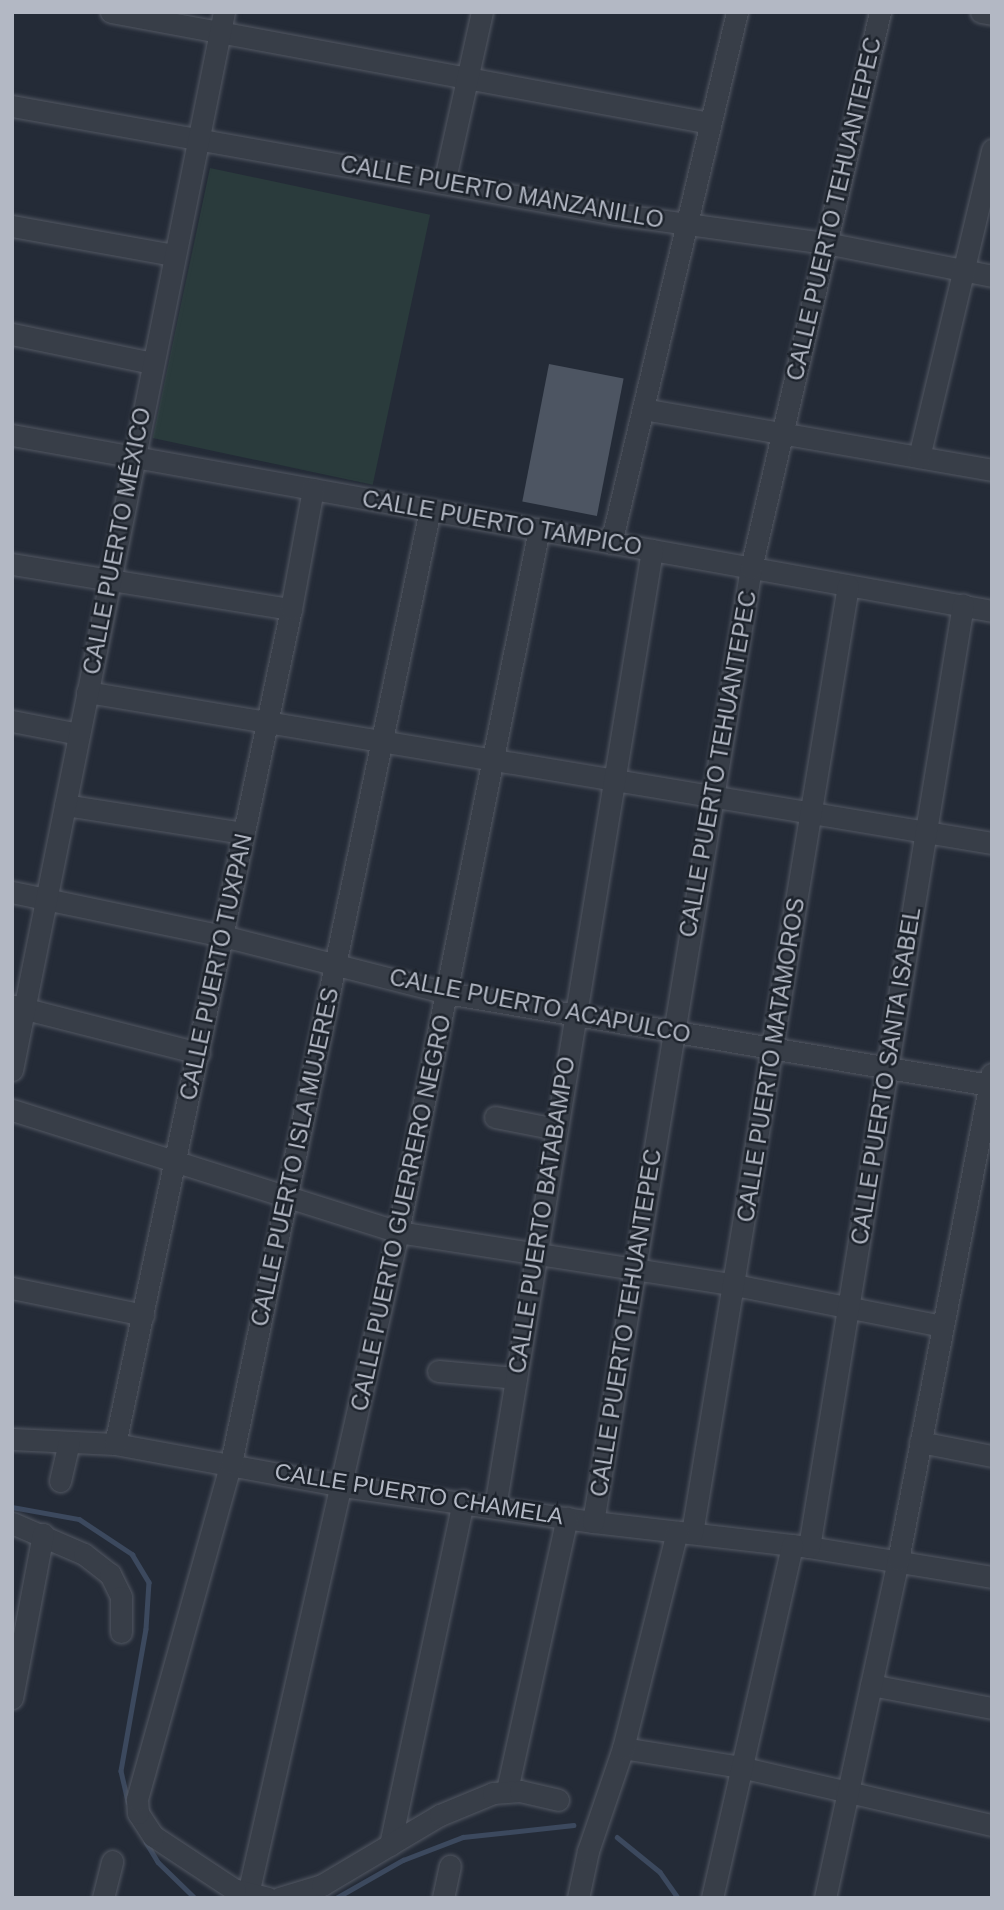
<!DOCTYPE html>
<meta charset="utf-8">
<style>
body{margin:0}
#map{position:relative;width:1004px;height:1910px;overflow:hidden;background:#242b37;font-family:Arial,sans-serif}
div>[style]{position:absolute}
.green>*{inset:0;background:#2a3b3c;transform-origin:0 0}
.stream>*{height:4.5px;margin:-2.25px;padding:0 2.25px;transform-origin:2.25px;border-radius:2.25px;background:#3c495e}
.building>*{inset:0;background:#4d5562;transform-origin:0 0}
.roads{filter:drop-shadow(0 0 2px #535863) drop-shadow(0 0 2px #535863)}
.minor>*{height:21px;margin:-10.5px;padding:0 10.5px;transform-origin:10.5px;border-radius:10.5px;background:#383e48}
span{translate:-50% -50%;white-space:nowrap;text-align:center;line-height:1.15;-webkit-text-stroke:5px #1d232c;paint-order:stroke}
.street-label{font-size:23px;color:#b3b8c4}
.frame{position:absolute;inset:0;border:14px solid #b3b8c4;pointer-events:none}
</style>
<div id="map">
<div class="green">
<div style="left:210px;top:168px;width:225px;height:276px;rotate:12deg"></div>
</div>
<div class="stream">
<div style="left:12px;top:1507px;width:68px;rotate:10.2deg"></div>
<div style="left:79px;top:1519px;width:64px;rotate:33.4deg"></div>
<div style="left:132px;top:1554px;width:33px;rotate:59deg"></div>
<div style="left:149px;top:1582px;width:47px;rotate:93.7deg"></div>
<div style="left:146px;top:1629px;width:144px;rotate:100deg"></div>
<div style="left:121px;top:1771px;width:32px;rotate:77deg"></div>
<div style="left:617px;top:1837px;width:55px;rotate:39.1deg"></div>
<div style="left:660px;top:1872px;width:32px;rotate:55deg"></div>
<div style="left:146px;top:1842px;width:23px;rotate:59deg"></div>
<div style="left:158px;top:1862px;width:52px;rotate:44.2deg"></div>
<div style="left:336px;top:1898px;width:77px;rotate:-29.6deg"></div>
<div style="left:403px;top:1860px;width:64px;rotate:-21deg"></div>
<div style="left:463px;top:1837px;width:111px;rotate:-6.2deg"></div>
</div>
<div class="building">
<div style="left:549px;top:364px;width:76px;height:140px;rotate:11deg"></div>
</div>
<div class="roads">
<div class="minor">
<div style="left:111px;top:12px;width:609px;rotate:10.5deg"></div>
<div style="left:981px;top:12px;width:11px;rotate:10deg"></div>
<div style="left:12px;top:106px;width:614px;rotate:10.14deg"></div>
<div style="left:616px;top:214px;width:212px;rotate:7.9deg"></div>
<div style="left:826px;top:243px;width:169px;rotate:11.2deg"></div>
<div style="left:444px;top:183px;width:175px;rotate:-77.5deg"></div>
<div style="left:12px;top:226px;width:164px;rotate:10.2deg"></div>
<div style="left:12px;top:334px;width:143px;rotate:11.7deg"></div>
<div style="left:643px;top:409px;width:354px;rotate:9.9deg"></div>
<div style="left:12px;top:435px;width:996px;rotate:10.18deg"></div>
<div style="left:919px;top:457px;width:316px;rotate:-76.6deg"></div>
<div style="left:611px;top:543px;width:546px;rotate:-76.65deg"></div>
<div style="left:12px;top:564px;width:283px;rotate:9.2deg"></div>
<div style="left:87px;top:692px;width:918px;rotate:9.47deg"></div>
<div style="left:12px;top:721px;width:68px;rotate:11deg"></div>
<div style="left:65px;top:805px;width:181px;rotate:8.9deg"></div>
<div style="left:12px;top:892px;width:216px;rotate:11.8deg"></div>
<div style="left:223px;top:936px;width:231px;rotate:14.3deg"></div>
<div style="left:447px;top:993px;width:550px;rotate:9.63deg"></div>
<div style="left:14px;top:1006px;width:191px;rotate:14.3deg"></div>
<div style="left:12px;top:1070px;width:1079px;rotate:-78.67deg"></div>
<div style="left:12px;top:1110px;width:405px;rotate:17.5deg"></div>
<div style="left:398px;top:1232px;width:341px;rotate:8.9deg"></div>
<div style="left:735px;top:1285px;width:211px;rotate:11.2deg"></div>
<div style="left:495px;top:1117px;width:62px;rotate:11.1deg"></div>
<div style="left:12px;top:1288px;width:134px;rotate:11.6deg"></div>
<div style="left:438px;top:1371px;width:78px;rotate:5.1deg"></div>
<div style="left:12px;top:1439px;width:103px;rotate:2.8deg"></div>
<div style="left:115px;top:1444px;width:232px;rotate:10.4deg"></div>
<div style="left:343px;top:1486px;width:253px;rotate:8.2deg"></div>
<div style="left:593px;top:1522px;width:217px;rotate:6.6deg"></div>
<div style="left:809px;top:1547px;width:185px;rotate:9.3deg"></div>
<div style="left:920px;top:1442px;width:73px;rotate:11deg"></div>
<div style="left:115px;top:1444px;width:853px;rotate:-78.1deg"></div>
<div style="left:291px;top:609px;width:122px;rotate:-79.6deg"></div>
<div style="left:60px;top:1481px;width:39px;rotate:-77deg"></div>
<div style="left:495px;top:1507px;width:970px;rotate:-80.68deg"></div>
<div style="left:593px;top:1522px;width:967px;rotate:-80.6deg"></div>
<div style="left:751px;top:568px;width:571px;rotate:-76.94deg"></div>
<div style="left:12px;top:1523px;width:78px;rotate:23.3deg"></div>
<div style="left:84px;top:1554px;width:33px;rotate:38deg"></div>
<div style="left:110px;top:1574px;width:25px;rotate:64deg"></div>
<div style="left:121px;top:1597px;width:35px;rotate:90deg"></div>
<div style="left:692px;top:1533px;width:960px;rotate:-80.65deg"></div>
<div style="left:809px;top:1547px;width:955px;rotate:-80.72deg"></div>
<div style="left:871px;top:1685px;width:123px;rotate:10.8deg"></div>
<div style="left:12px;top:1698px;width:167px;rotate:-79.3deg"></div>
<div style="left:623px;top:1748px;width:119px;rotate:9.2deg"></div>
<div style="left:740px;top:1767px;width:259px;rotate:13deg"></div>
<div style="left:507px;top:1790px;width:279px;rotate:-77.6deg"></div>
<div style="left:390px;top:1845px;width:352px;rotate:-78deg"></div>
<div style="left:248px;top:1894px;width:679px;rotate:-77.23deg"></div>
<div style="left:398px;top:1232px;width:717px;rotate:-78.66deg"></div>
<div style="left:103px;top:1898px;width:38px;rotate:-76deg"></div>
<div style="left:268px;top:1898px;width:34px;rotate:-166deg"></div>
<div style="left:235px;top:1890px;width:98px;rotate:-146.6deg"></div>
<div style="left:153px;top:1836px;width:27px;rotate:-123deg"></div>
<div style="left:138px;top:1813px;width:14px;rotate:-94deg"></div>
<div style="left:137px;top:1799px;width:349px;rotate:-74.4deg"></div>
<div style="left:231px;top:1463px;width:974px;rotate:-78.21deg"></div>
<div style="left:279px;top:1898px;width:45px;rotate:-16.8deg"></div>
<div style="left:322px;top:1885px;width:137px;rotate:-30.7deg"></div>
<div style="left:440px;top:1815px;width:57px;rotate:-22.5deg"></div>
<div style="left:493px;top:1793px;width:27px;rotate:-4deg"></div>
<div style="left:520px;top:1791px;width:39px;rotate:13deg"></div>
<div style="left:443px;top:1898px;width:33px;rotate:-78deg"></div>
<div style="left:578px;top:1898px;width:48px;rotate:-78deg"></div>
<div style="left:588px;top:1851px;width:109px;rotate:-71.2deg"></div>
<div style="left:623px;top:1748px;width:223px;rotate:-76deg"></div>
<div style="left:712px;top:1898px;width:362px;rotate:-77.2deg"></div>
<div style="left:825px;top:1898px;width:346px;rotate:-77.8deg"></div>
<div style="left:898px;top:1560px;width:495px;rotate:-79.1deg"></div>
</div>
</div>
<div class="street-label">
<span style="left:502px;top:192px;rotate:10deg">CALLE PUERTO MANZANILLO</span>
<span style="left:834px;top:209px;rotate:-77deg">CALLE PUERTO TEHUANTEPEC</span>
<span style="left:502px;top:523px;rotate:10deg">CALLE PUERTO TAMPICO</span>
<span style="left:117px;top:541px;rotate:-79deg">CALLE PUERTO MÉXICO</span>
<span style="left:718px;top:764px;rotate:-80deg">CALLE PUERTO TEHUANTEPEC</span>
<span style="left:216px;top:967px;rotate:-78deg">CALLE PUERTO TUXPAN</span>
<span style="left:540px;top:1006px;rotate:11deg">CALLE PUERTO ACAPULCO</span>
<span style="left:771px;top:1060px;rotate:-81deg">CALLE PUERTO MATAMOROS</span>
<span style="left:886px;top:1076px;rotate:-81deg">CALLE PUERTO SANTA ISABEL</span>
<span style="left:295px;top:1157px;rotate:-78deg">CALLE PUERTO ISLA MUJERES</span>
<span style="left:401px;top:1213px;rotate:-78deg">CALLE PUERTO GUERRERO NEGRO</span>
<span style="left:542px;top:1215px;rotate:-81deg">CALLE PUERTO BATABAMPO</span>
<span style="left:626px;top:1323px;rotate:-81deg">CALLE PUERTO TEHUANTEPEC</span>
<span style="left:419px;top:1494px;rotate:9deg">CALLE PUERTO CHAMELA</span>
</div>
<div class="frame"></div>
</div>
